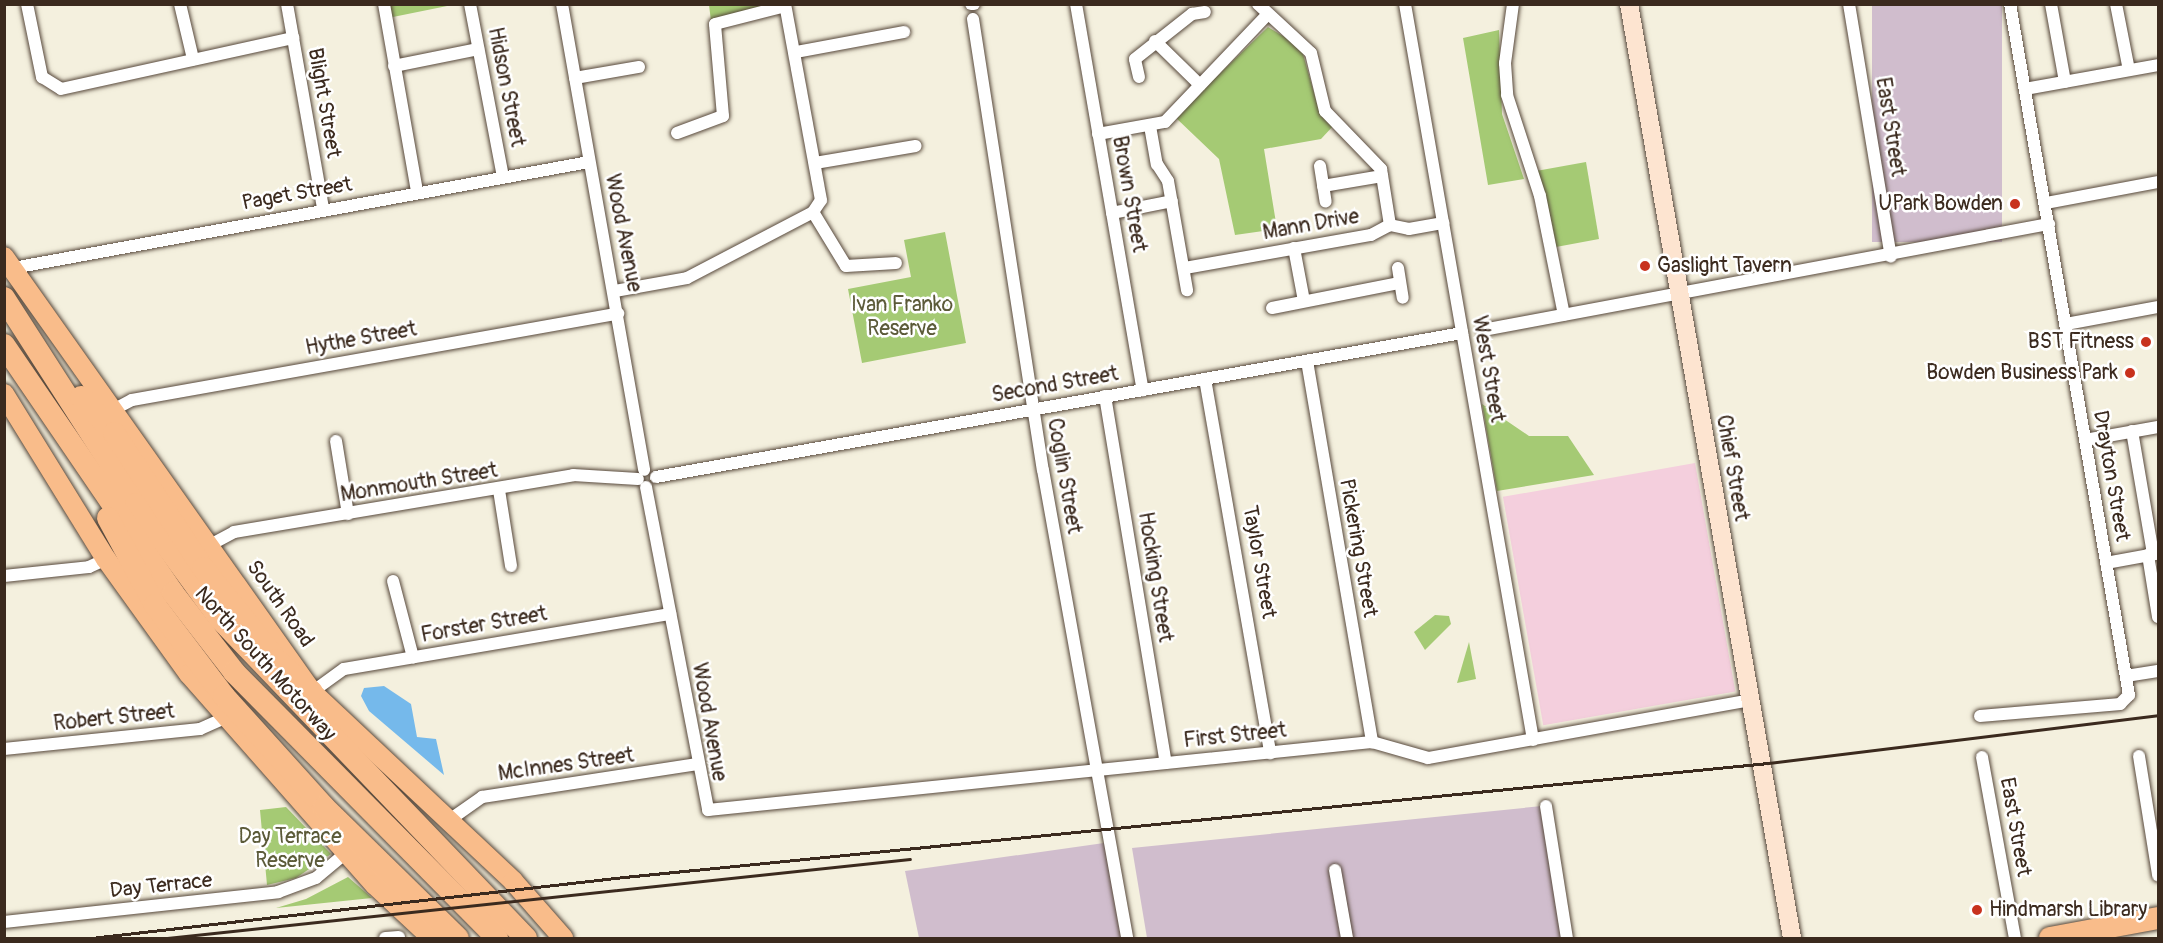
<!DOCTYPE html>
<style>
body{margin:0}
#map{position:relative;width:2163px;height:943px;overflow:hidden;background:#f4f0de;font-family:Pangolin,sans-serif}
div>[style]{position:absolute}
.built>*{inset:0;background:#f4cfdd;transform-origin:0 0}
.industrial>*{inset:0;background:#d0bdcd;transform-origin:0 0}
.green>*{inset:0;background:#a5ca74}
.water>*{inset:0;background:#75b9eb}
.roads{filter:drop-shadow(0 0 2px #57483b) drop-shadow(0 0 2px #57483b)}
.street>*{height:12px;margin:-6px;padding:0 6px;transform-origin:6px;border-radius:6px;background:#fff}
.secondary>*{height:18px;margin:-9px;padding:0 9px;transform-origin:9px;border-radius:9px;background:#fde4d0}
.primary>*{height:20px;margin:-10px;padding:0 10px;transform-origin:10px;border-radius:10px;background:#f9bc8a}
.highway>*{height:22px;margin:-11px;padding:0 11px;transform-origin:11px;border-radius:11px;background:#f9bc8a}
.rail>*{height:3px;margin:-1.5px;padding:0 1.5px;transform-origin:1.5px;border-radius:1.5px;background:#3b2a1e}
.dots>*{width:16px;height:16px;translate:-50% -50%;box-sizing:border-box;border:3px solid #fff;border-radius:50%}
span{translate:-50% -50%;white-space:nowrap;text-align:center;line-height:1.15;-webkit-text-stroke:5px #fff;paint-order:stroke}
.street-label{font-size:21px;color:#3b2a1e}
.poi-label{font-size:21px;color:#3b2a1e}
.right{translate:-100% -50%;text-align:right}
.left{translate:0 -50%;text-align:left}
.park-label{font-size:21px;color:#5b5a38}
.frame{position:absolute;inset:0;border:6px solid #3b2a1e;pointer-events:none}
</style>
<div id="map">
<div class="built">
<div style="left:1695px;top:463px;width:232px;height:195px;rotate:80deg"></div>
</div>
<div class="industrial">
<div style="left:1872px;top:5px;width:130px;height:237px"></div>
<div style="clip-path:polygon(1542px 806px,1564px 938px,1147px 938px,1132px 848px)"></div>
<div style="clip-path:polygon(1104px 843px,1121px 938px,919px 938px,905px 871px)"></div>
</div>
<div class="green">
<div style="clip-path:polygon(457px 4px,388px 18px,386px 5px)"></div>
<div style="clip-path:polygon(709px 5px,769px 5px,711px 21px)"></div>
<div style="clip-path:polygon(1268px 27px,1301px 47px,1318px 107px,1334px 125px,1321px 139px,1264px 149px,1277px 229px,1235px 235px,1219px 159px,1175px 117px)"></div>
<div style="clip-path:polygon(1499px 30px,1502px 114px,1524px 179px,1488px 185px,1463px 38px)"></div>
<div style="clip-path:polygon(1586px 162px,1599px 239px,1556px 247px,1536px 171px)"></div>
<div style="clip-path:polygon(945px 232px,966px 343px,862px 363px,848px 289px,911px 277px,904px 240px)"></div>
<div style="clip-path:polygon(1482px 404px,1529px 436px,1568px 436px,1594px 475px,1497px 491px)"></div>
<div style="clip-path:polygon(1435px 615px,1449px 616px,1451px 624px,1425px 650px,1414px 632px)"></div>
<div style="clip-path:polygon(1469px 642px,1476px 679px,1457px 683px)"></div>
<div style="clip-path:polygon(286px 807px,331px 854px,296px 878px,267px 885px,260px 810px)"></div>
<div style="clip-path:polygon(348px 877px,372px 898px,276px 908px,306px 899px)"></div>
</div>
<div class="water">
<div style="clip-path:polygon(384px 686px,411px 704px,417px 737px,436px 739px,444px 775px,369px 711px,361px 696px,364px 688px)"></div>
</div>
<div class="roads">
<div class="street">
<div style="left:27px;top:4px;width:75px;rotate:78.4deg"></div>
<div style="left:42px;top:77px;width:22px;rotate:32deg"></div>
<div style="left:61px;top:89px;width:238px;rotate:-12.4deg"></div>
<div style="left:180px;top:4px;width:57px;rotate:76.7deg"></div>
<div style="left:287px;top:4px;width:208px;rotate:80deg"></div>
<div style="left:384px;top:4px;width:191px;rotate:80deg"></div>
<div style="left:470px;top:4px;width:176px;rotate:79.2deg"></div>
<div style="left:562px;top:4px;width:473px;rotate:80deg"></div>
<div style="left:971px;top:4px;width:3px"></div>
<div style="left:1076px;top:4px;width:392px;rotate:80.2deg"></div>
<div style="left:1258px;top:4px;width:72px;rotate:42.8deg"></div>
<div style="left:1311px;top:53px;width:60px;rotate:76.4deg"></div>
<div style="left:1325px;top:111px;width:81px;rotate:46deg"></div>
<div style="left:1381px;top:169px;width:57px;rotate:80.9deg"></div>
<div style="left:1405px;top:4px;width:747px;rotate:80.13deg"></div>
<div style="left:1513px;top:4px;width:60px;rotate:97.7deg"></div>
<div style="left:1505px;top:63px;width:32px;rotate:86deg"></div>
<div style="left:1507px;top:95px;width:106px;rotate:71.9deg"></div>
<div style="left:1540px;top:196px;width:121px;rotate:78.6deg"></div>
<div style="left:1849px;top:4px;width:256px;rotate:80.6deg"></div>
<div style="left:2051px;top:4px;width:79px;rotate:79.8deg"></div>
<div style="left:2116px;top:4px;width:67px;rotate:78.9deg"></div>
<div style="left:973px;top:19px;width:456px;rotate:81.2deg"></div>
<div style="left:1043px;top:470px;width:475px;rotate:79.8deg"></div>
<div style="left:1155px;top:41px;width:63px;rotate:44.4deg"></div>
<div style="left:796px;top:52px;width:110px;rotate:-10.5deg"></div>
<div style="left:394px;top:66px;width:86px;rotate:-11.4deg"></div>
<div style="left:1139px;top:77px;width:18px;rotate:-103deg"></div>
<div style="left:1135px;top:59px;width:73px;rotate:-38.3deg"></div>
<div style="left:1192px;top:14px;width:13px;rotate:-9deg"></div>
<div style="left:575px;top:78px;width:65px;rotate:-9.8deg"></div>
<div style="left:2025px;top:89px;width:135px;rotate:-10.2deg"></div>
<div style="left:1150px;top:126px;width:39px;rotate:80deg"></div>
<div style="left:1157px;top:164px;width:20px;rotate:57deg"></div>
<div style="left:1168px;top:181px;width:111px;rotate:80.1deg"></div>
<div style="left:677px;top:133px;width:49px;rotate:-20.3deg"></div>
<div style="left:723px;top:116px;width:92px;rotate:-95deg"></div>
<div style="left:715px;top:24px;width:72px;rotate:-14.4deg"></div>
<div style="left:1098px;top:134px;width:68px;rotate:-10.2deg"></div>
<div style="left:1165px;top:122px;width:148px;rotate:-46.4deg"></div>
<div style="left:815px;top:163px;width:102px;rotate:-9.6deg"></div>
<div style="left:1320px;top:166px;width:36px;rotate:81deg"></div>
<div style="left:1323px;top:186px;width:60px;rotate:-9.6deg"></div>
<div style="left:2046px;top:203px;width:114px;rotate:-10.6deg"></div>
<div style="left:813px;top:212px;width:63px;rotate:58.6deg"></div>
<div style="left:846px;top:266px;width:50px;rotate:-3.4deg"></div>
<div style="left:1112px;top:213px;width:61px;rotate:-11.3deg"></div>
<div style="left:1294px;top:248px;width:54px;rotate:79.3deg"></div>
<div style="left:13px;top:268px;width:586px;rotate:-10.43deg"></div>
<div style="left:1185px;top:268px;width:189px;rotate:-10.1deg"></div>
<div style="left:1371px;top:235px;width:21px;rotate:-28deg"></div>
<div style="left:1390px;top:225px;width:19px;rotate:12deg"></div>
<div style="left:1409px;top:229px;width:35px;rotate:-10deg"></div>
<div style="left:1398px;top:268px;width:30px;rotate:81deg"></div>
<div style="left:615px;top:291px;width:73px;rotate:-10.2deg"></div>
<div style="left:687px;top:278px;width:142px;rotate:-27.6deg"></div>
<div style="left:813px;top:212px;width:14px;rotate:-56deg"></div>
<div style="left:821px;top:200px;width:199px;rotate:-100.4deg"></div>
<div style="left:1272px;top:308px;width:130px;rotate:-11.1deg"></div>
<div style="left:2066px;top:324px;width:94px;rotate:-10.5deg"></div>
<div style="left:1483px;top:330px;width:576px;rotate:-10.61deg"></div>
<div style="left:1307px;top:361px;width:387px;rotate:80.3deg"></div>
<div style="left:1205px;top:379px;width:380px;rotate:80.1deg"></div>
<div style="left:1105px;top:396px;width:372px;rotate:80.6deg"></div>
<div style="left:113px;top:410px;width:21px;rotate:-28deg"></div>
<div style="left:132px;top:400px;width:494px;rotate:-10.1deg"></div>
<div style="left:2132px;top:431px;width:125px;rotate:80.3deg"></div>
<div style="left:2085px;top:440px;width:74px;rotate:-10.1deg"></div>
<div style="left:336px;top:441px;width:74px;rotate:80.7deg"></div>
<div style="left:656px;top:477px;width:819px;rotate:-10.13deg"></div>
<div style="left:646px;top:487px;width:329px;rotate:79.1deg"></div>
<div style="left:708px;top:810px;width:667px;rotate:-5.85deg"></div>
<div style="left:1372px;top:742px;width:58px;rotate:15.9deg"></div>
<div style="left:1428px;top:758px;width:327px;rotate:-10.2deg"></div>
<div style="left:499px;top:490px;width:77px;rotate:81deg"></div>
<div style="left:210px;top:545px;width:27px;rotate:-28deg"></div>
<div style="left:234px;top:532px;width:344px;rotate:-9.5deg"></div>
<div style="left:573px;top:475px;width:65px;rotate:3.5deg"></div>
<div style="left:2148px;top:555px;width:63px;rotate:80.8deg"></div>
<div style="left:2106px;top:563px;width:50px;rotate:-10.4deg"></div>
<div style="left:4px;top:576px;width:85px;rotate:-6deg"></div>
<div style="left:89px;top:567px;width:19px;rotate:-25deg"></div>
<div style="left:393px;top:581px;width:79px;rotate:75.3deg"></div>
<div style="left:2126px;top:676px;width:32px;rotate:-9deg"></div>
<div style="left:312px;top:692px;width:39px;rotate:-36deg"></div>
<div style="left:344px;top:669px;width:331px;rotate:-9.6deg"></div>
<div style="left:1980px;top:716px;width:141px;rotate:-4.9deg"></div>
<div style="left:2120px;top:704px;width:13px;rotate:-45deg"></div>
<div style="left:2129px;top:695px;width:701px;rotate:-99.77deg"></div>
<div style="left:4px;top:749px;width:197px;rotate:-5.8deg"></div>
<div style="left:200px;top:729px;width:27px;rotate:-24deg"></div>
<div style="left:2139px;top:756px;width:121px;rotate:80.9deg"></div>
<div style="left:1982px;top:757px;width:184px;rotate:79.7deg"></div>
<div style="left:1546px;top:806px;width:134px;rotate:81deg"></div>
<div style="left:448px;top:821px;width:42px;rotate:-35.2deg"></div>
<div style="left:482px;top:797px;width:218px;rotate:-8.7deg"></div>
<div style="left:1335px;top:870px;width:69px;rotate:80deg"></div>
<div style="left:4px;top:922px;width:276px;rotate:-6.2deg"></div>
<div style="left:278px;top:892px;width:40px;rotate:-20.2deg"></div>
<div style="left:316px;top:878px;width:39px;rotate:-40deg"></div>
<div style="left:385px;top:938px;width:14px;rotate:-4deg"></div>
</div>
<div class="secondary">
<div style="left:1629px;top:4px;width:948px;rotate:80.1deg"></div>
</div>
<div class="primary">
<div style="left:4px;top:257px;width:533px;rotate:54.7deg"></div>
<div style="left:312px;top:692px;width:276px;rotate:43.2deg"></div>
<div style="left:513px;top:881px;width:76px;rotate:48.7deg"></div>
<div style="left:4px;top:394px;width:194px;rotate:58.3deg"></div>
<div style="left:106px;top:559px;width:142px;rotate:54.2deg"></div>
<div style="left:189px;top:674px;width:281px;rotate:48.6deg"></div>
<div style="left:375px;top:885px;width:78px;rotate:42.9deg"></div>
</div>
<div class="highway">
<div style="left:4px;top:298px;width:245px;rotate:57.3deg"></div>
<div style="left:136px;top:504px;width:142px;rotate:53.9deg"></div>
<div style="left:220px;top:619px;width:442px;rotate:46.2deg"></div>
<div style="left:4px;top:345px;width:300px;rotate:55.7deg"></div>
<div style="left:173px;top:593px;width:100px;rotate:52.3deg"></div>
<div style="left:234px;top:672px;width:374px;rotate:45.3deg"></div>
<div style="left:81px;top:397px;width:49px;rotate:47.5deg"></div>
<div style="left:114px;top:433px;width:162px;rotate:56.6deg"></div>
<div style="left:203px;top:568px;width:118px;rotate:51.2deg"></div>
<div style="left:277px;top:660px;width:47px;rotate:42.4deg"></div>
<div style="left:108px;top:518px;width:99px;rotate:61.6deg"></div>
<div style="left:155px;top:605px;width:114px;rotate:52.8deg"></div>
<div style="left:224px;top:696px;width:149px;rotate:48deg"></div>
<div style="left:324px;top:807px;width:187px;rotate:44.4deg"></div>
<div style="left:2050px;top:938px;width:110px;rotate:-10.5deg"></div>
</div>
</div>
<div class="rail">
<div style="left:91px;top:938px;width:536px;rotate:-6.53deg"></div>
<div style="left:624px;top:877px;width:1150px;rotate:-5.69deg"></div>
<div style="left:1768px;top:763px;width:393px;rotate:-7deg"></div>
<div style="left:167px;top:938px;width:747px;rotate:-6.07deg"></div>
</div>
<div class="dots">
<div style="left:2015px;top:204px;background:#c8321e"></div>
<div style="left:1645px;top:266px;background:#c8321e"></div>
<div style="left:2146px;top:342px;background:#c8321e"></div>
<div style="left:2130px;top:373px;background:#c8321e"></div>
<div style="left:1977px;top:910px;background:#c8321e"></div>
</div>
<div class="street-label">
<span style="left:506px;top:87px;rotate:79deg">Hidson Street</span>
<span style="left:324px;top:103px;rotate:80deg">Blight Street</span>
<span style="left:1890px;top:127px;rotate:81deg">East Street</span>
<span style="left:297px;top:194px;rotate:-10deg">Paget Street</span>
<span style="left:1129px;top:194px;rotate:80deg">Brown Street</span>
<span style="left:1311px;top:225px;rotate:-10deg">Mann Drive</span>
<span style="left:623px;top:233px;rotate:79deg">Wood Avenue</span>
<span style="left:361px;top:339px;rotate:-10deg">Hythe Street</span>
<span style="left:1488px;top:369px;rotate:80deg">West Street</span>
<span style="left:1055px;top:385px;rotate:-10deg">Second Street</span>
<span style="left:1732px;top:468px;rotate:80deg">Chief Street</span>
<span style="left:1064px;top:476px;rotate:80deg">Coglin Street</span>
<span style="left:2111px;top:476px;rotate:80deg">Drayton Street</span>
<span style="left:419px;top:483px;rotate:-9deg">Monmouth Street</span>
<span style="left:1358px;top:548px;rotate:80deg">Pickering Street</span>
<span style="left:1259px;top:562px;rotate:80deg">Taylor Street</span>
<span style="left:1155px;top:577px;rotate:81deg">Hocking Street</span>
<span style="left:280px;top:604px;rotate:55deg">South Road</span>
<span style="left:484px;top:625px;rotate:-10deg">Forster Street</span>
<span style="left:265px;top:664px;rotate:48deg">North South Motorway</span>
<span style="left:114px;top:718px;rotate:-6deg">Robert Street</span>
<span style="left:709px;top:722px;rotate:80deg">Wood Avenue</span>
<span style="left:1235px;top:736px;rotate:-6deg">First Street</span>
<span style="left:566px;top:765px;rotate:-8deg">McInnes Street</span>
<span style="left:2015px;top:827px;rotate:80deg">East Street</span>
<span style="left:161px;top:886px;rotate:-6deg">Day Terrace</span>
</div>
<div class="poi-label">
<span class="right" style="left:2003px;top:204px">UPark Bowden</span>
<span class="left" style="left:1657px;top:266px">Gaslight Tavern</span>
<span class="right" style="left:2134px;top:342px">BST Fitness</span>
<span class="right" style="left:2118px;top:373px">Bowden Business Park</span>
<span class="left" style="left:1989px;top:910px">Hindmarsh Library</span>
</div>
<div class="park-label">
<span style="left:902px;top:317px">Ivan Franko<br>Reserve</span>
<span style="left:290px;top:849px">Day Terrace<br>Reserve</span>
</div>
<div class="frame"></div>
</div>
